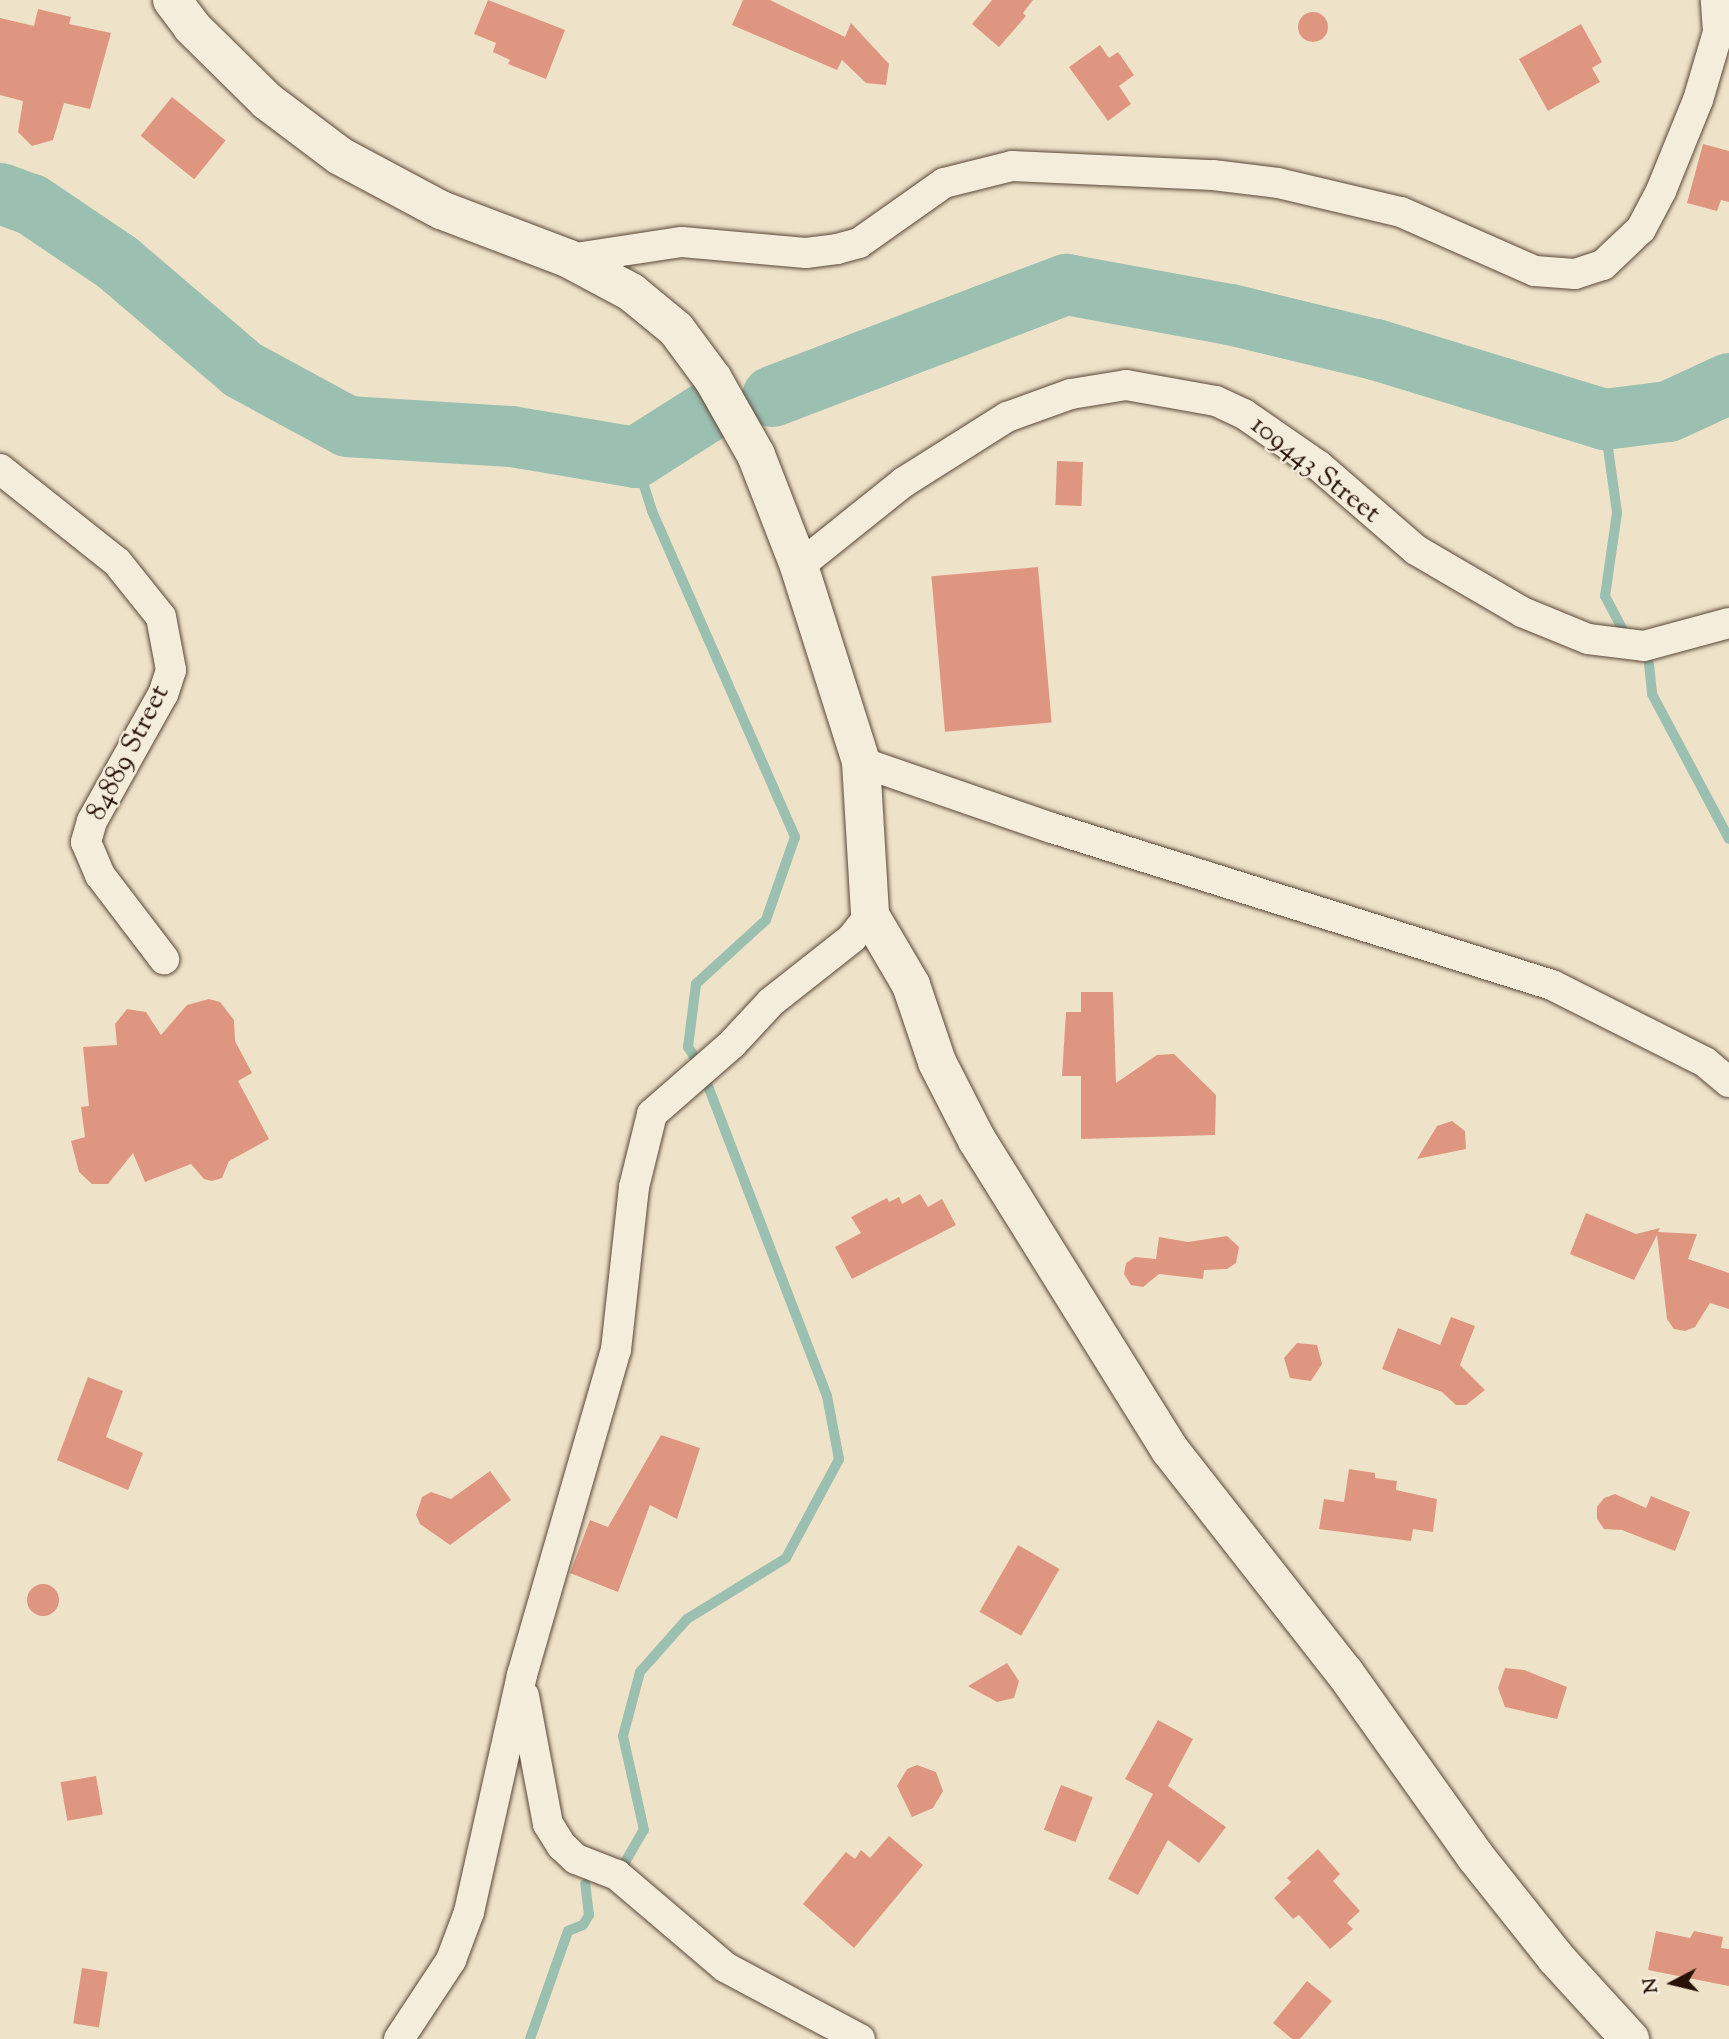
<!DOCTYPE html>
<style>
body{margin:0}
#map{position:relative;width:1729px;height:2039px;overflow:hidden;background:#eee3c9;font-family:"Sorts Mill Goudy",serif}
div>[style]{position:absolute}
.stream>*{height:10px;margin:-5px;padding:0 5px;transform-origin:5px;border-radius:5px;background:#9bbfb0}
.river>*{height:61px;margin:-30.5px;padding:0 30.5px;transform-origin:30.5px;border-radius:30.5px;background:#9bbfb0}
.building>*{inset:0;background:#df9680;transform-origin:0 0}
.round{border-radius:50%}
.roads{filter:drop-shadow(0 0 2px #5a4638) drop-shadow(0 0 2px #5a4638)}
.minor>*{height:30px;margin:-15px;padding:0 15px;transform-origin:15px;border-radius:15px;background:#f4eddc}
.tertiary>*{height:38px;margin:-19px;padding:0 19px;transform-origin:19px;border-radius:19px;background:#f4eddc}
span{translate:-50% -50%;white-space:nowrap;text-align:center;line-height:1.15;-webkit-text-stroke:5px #f4eddc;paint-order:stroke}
.street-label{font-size:28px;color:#281208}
.north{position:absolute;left:1638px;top:1948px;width:70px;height:70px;-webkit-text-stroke:5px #f4eddc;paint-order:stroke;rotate:263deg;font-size:19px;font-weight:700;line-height:28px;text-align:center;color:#281208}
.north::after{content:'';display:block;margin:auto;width:24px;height:32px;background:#281208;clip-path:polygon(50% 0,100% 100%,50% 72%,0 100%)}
</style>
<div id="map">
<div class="stream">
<div style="left:1604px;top:419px;width:95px;rotate:82.1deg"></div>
<div style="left:1617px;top:513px;width:84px;rotate:98.2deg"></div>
<div style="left:1605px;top:596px;width:43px;rotate:62.2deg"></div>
<div style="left:635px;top:457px;width:57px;rotate:72.5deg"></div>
<div style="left:652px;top:511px;width:356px;rotate:66.3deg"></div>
<div style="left:795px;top:837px;width:88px;rotate:109.3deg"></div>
<div style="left:766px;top:920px;width:95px;rotate:137.6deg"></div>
<div style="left:696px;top:984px;width:64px;rotate:97.2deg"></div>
<div style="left:688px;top:1047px;width:20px;rotate:57deg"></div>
<div style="left:1649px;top:664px;width:30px;rotate:84deg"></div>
<div style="left:1652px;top:694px;width:164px;rotate:62deg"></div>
<div style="left:624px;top:1864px;width:39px;rotate:-60deg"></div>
<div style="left:644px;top:1830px;width:96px;rotate:-102.6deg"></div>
<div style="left:623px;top:1736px;width:66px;rotate:-75.1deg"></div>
<div style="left:640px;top:1672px;width:71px;rotate:-48.4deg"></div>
<div style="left:687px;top:1619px;width:116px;rotate:-31.6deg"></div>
<div style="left:786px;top:1558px;width:112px;rotate:-61.8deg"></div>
<div style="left:839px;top:1459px;width:64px;rotate:-100.8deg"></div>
<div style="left:827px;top:1396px;width:340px;rotate:-111deg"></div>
<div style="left:530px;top:2039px;width:114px;rotate:-70.6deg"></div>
<div style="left:568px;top:1931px;width:16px;rotate:-22deg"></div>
<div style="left:583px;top:1925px;width:12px;rotate:-59deg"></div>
<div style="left:589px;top:1915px;width:31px;rotate:-97deg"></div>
</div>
<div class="river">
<div style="left:0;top:193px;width:33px;rotate:20deg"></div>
<div style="left:31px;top:204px;width:105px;rotate:34.1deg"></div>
<div style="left:118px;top:263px;width:163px;rotate:40.5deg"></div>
<div style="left:242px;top:369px;width:119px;rotate:28.5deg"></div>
<div style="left:347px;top:426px;width:164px;rotate:3.5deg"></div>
<div style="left:511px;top:436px;width:126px;rotate:9.6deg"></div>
<div style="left:635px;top:457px;width:84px;rotate:-32.4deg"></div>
<div style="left:772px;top:396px;width:315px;rotate:-20.9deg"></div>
<div style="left:1066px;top:284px;width:167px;rotate:10.4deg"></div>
<div style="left:1230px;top:314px;width:149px;rotate:13.6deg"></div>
<div style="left:1375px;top:349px;width:239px;rotate:17deg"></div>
<div style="left:1604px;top:419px;width:64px;rotate:-7.1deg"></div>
<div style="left:1668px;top:411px;width:67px;rotate:-24.7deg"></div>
</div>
<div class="building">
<div style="clip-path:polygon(488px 0,565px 30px,546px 79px,508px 64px,510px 60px,493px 52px,496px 43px,474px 34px)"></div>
<div style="clip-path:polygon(743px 0,770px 0,845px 37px,851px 23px,889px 64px,886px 85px,866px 83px,842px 60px,837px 70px,732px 25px)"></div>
<div style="clip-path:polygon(992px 0,1033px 0,1023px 13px,1026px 16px,999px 47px,972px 24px)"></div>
<div style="clip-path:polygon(38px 9px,71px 17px,69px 24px,111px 33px,90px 109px,64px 103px,53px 140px,32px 146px,18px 132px,23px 101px,0 95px,0 18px,34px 26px)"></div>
<div class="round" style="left:1298px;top:12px;width:30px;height:30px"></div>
<div style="clip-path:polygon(1581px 24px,1602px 62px,1592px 68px,1600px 82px,1548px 111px,1519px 59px)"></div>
<div style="clip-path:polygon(1100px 45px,1109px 58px,1118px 52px,1134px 75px,1119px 86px,1131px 104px,1108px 121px,1069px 67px)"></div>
<div style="left:172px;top:97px;width:69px;height:50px;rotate:39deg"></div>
<div style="clip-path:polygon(1703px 144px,1729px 151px,1729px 202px,1721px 200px,1717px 211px,1687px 203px)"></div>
<div style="left:1057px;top:461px;width:26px;height:44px;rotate:2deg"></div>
<div style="left:1038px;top:567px;width:156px;height:107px;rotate:85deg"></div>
<div style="clip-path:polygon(1081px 992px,1113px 992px,1116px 1083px,1157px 1055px,1174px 1054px,1216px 1095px,1215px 1135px,1081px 1139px,1081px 1076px,1062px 1076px,1066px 1012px,1081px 1012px)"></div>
<div style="clip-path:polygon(209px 999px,220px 1002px,234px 1020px,235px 1041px,252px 1073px,238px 1081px,269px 1139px,229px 1161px,222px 1178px,212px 1181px,204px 1179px,191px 1164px,145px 1182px,133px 1153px,108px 1184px,92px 1184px,79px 1172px,71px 1141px,85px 1137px,81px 1107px,89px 1106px,83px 1047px,117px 1045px,115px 1024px,127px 1009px,146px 1012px,161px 1035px,187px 1005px)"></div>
<div style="clip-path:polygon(1452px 1121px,1465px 1131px,1466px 1149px,1417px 1159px,1437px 1126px)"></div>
<div style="clip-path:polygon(920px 1194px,928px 1207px,942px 1199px,956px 1225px,852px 1279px,835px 1247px,861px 1233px,851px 1217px,887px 1198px,889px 1202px,899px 1197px,902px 1204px)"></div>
<div style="clip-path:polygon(1586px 1213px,1636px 1234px,1660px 1228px,1658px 1232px,1697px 1234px,1688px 1259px,1729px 1273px,1729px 1309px,1710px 1303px,1695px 1327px,1685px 1331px,1674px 1329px,1667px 1319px,1657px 1235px,1634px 1280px,1570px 1254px)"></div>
<div style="clip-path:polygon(1227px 1236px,1239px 1247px,1236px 1263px,1227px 1269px,1204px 1270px,1203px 1279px,1159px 1274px,1143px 1287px,1131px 1285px,1124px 1274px,1126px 1263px,1135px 1257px,1156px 1259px,1159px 1237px,1188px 1242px)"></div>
<div style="clip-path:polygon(1451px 1317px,1475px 1326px,1460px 1365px,1485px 1390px,1466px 1405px,1456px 1405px,1442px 1392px,1382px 1369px,1398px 1328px,1440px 1345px)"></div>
<div style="clip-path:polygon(1297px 1343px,1317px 1345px,1322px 1364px,1311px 1381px,1290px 1378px,1284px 1358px)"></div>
<div style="clip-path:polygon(88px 1377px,123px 1391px,106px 1437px,143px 1453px,128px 1490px,57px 1460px)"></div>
<div style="clip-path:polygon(661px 1435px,700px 1448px,677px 1519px,650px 1505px,618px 1592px,570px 1573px,590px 1520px,608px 1527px)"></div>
<div style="clip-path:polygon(1349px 1469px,1375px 1473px,1375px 1478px,1397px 1481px,1396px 1490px,1437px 1499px,1433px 1532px,1413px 1529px,1411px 1541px,1319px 1529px,1324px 1499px,1344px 1502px)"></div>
<div style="clip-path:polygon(490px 1471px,511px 1500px,450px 1545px,420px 1524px,416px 1515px,422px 1497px,431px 1492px,451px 1499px)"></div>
<div style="clip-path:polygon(1615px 1494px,1646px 1508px,1651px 1496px,1690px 1512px,1675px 1551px,1622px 1530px,1604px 1529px,1597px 1519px,1597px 1507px,1604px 1498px)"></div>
<div style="left:1018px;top:1545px;width:48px;height:77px;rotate:30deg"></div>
<div class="round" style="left:27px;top:1584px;width:32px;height:32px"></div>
<div style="clip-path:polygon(1007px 1663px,1019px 1681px,1014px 1698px,997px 1702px,968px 1686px)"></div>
<div style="clip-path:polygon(1505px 1668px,1524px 1670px,1567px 1687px,1557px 1719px,1505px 1707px,1498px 1688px)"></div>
<div style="clip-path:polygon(1158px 1720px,1193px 1739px,1168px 1786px,1226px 1827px,1199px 1863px,1168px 1840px,1138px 1895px,1108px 1879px,1153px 1794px,1125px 1779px)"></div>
<div style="clip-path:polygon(917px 1765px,936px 1772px,943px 1791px,933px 1808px,912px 1817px,897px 1786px,907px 1769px)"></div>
<div style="left:96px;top:1776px;width:39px;height:36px;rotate:80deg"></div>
<div style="left:1061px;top:1785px;width:34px;height:48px;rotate:21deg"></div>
<div style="clip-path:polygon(889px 1836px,923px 1865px,854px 1948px,803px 1904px,846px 1852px,855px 1859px,861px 1850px,870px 1858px)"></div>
<div style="clip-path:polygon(1318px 1849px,1340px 1874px,1333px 1881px,1360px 1911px,1347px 1923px,1353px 1929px,1330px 1949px,1299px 1915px,1293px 1919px,1274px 1898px,1291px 1882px,1287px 1878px)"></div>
<div style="clip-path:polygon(1656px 1931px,1690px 1938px,1694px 1931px,1723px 1937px,1721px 1948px,1729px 1949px,1729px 1986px,1648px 1970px)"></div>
<div style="left:82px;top:1968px;width:26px;height:56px;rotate:9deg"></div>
<div style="clip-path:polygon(1307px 1981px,1332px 2001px,1300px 2039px,1292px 2039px,1273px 2023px)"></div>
</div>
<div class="roads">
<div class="minor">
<div style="left:569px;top:259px;width:114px;rotate:-8.6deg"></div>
<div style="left:682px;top:242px;width:124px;rotate:5.1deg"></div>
<div style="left:806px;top:253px;width:31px;rotate:-7deg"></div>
<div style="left:837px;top:249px;width:23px;rotate:-15deg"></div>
<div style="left:859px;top:243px;width:104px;rotate:-35.2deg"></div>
<div style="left:944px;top:183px;width:70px;rotate:-14deg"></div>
<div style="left:1012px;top:166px;width:201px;rotate:2.6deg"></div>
<div style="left:1213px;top:175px;width:65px;rotate:7deg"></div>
<div style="left:1278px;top:183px;width:126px;rotate:13.3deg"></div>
<div style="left:1401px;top:212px;width:146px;rotate:23.8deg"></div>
<div style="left:1535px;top:271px;width:40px;rotate:4.3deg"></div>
<div style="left:1575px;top:274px;width:29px;rotate:-18deg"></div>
<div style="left:1603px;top:265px;width:52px;rotate:-43.5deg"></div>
<div style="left:1641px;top:229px;width:43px;rotate:-62.2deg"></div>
<div style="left:1661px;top:191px;width:98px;rotate:-67.9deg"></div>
<div style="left:1698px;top:100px;width:71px;rotate:-73.6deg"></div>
<div style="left:1718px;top:32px;width:32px;rotate:-94deg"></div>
<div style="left:0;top:469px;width:149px;rotate:38.5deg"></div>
<div style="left:117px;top:562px;width:70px;rotate:51.3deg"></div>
<div style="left:161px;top:617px;width:54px;rotate:79.3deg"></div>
<div style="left:171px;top:670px;width:25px;rotate:108deg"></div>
<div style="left:163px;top:694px;width:145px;rotate:119.2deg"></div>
<div style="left:92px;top:821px;width:22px;rotate:106deg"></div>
<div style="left:86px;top:842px;width:36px;rotate:67deg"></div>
<div style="left:100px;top:875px;width:106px;rotate:52.7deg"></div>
<div style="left:799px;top:566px;width:134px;rotate:-38.7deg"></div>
<div style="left:904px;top:482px;width:122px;rotate:-32.3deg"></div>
<div style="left:1007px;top:417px;width:68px;rotate:-19.8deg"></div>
<div style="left:1071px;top:394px;width:56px;rotate:-9.3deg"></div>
<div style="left:1126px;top:385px;width:91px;rotate:10.1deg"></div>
<div style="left:1216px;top:401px;width:31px;rotate:25deg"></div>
<div style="left:1244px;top:414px;width:91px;rotate:34.7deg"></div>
<div style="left:1319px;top:466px;width:128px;rotate:40.9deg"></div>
<div style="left:1416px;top:550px;width:123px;rotate:30.3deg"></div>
<div style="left:1522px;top:612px;width:71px;rotate:22.2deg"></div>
<div style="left:1588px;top:639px;width:56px;rotate:7.1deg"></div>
<div style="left:1644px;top:646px;width:88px;rotate:-15.1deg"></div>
<div style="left:861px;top:762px;width:202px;rotate:19.1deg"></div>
<div style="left:1052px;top:828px;width:524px;rotate:17.43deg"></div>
<div style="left:1552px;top:985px;width:171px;rotate:26.7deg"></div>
<div style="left:1705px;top:1062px;width:31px;rotate:40deg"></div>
<div style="left:524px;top:1696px;width:130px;rotate:79.4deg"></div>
<div style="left:548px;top:1824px;width:26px;rotate:58deg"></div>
<div style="left:562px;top:1846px;width:19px;rotate:43deg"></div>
<div style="left:576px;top:1859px;width:44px;rotate:21.3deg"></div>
<div style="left:617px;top:1875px;width:142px;rotate:40.4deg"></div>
<div style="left:725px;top:1967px;width:153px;rotate:28.1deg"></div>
<div style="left:399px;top:2039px;width:95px;rotate:-56.6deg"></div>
<div style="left:451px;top:1960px;width:51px;rotate:-69.4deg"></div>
<div style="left:469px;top:1912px;width:243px;rotate:-77.4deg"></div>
<div style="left:522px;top:1675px;width:338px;rotate:-73.9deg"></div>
<div style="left:616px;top:1350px;width:164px;rotate:-83.7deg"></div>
<div style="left:634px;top:1187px;width:75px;rotate:-76.1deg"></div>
<div style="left:652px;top:1114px;width:106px;rotate:-41.2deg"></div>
<div style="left:732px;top:1044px;width:57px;rotate:-47.1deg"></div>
<div style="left:771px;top:1002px;width:103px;rotate:-38.3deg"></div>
<div style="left:852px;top:938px;width:29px;rotate:-52deg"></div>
</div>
<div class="tertiary">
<div style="left:172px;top:0;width:34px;rotate:53deg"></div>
<div style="left:192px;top:27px;width:105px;rotate:44.6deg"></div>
<div style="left:267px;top:101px;width:91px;rotate:37deg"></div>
<div style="left:340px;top:156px;width:115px;rotate:28.1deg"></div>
<div style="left:441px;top:210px;width:137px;rotate:20.9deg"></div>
<div style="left:569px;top:259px;width:70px;rotate:28deg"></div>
<div style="left:631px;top:292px;width:58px;rotate:39.4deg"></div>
<div style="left:676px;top:329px;width:62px;rotate:53.5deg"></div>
<div style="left:713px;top:379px;width:87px;rotate:60.5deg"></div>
<div style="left:756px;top:455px;width:119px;rotate:68.8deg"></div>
<div style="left:799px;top:566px;width:206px;rotate:72.4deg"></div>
<div style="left:861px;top:762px;width:153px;rotate:86.6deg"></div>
<div style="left:870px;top:915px;width:81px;rotate:59.6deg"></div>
<div style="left:911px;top:985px;width:81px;rotate:71.3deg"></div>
<div style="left:937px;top:1062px;width:88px;rotate:62.9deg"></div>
<div style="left:977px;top:1140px;width:365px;rotate:58.1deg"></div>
<div style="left:1170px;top:1450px;width:283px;rotate:51.9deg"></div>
<div style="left:1345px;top:1673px;width:224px;rotate:54.6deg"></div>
<div style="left:1475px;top:1856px;width:130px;rotate:51.5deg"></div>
<div style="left:1556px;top:1958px;width:110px;rotate:47.6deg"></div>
</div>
</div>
<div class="street-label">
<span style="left:1315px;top:470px;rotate:38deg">109443 Street</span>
<span style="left:129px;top:753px;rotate:-63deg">84889 Street</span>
</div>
<div class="north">N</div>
</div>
